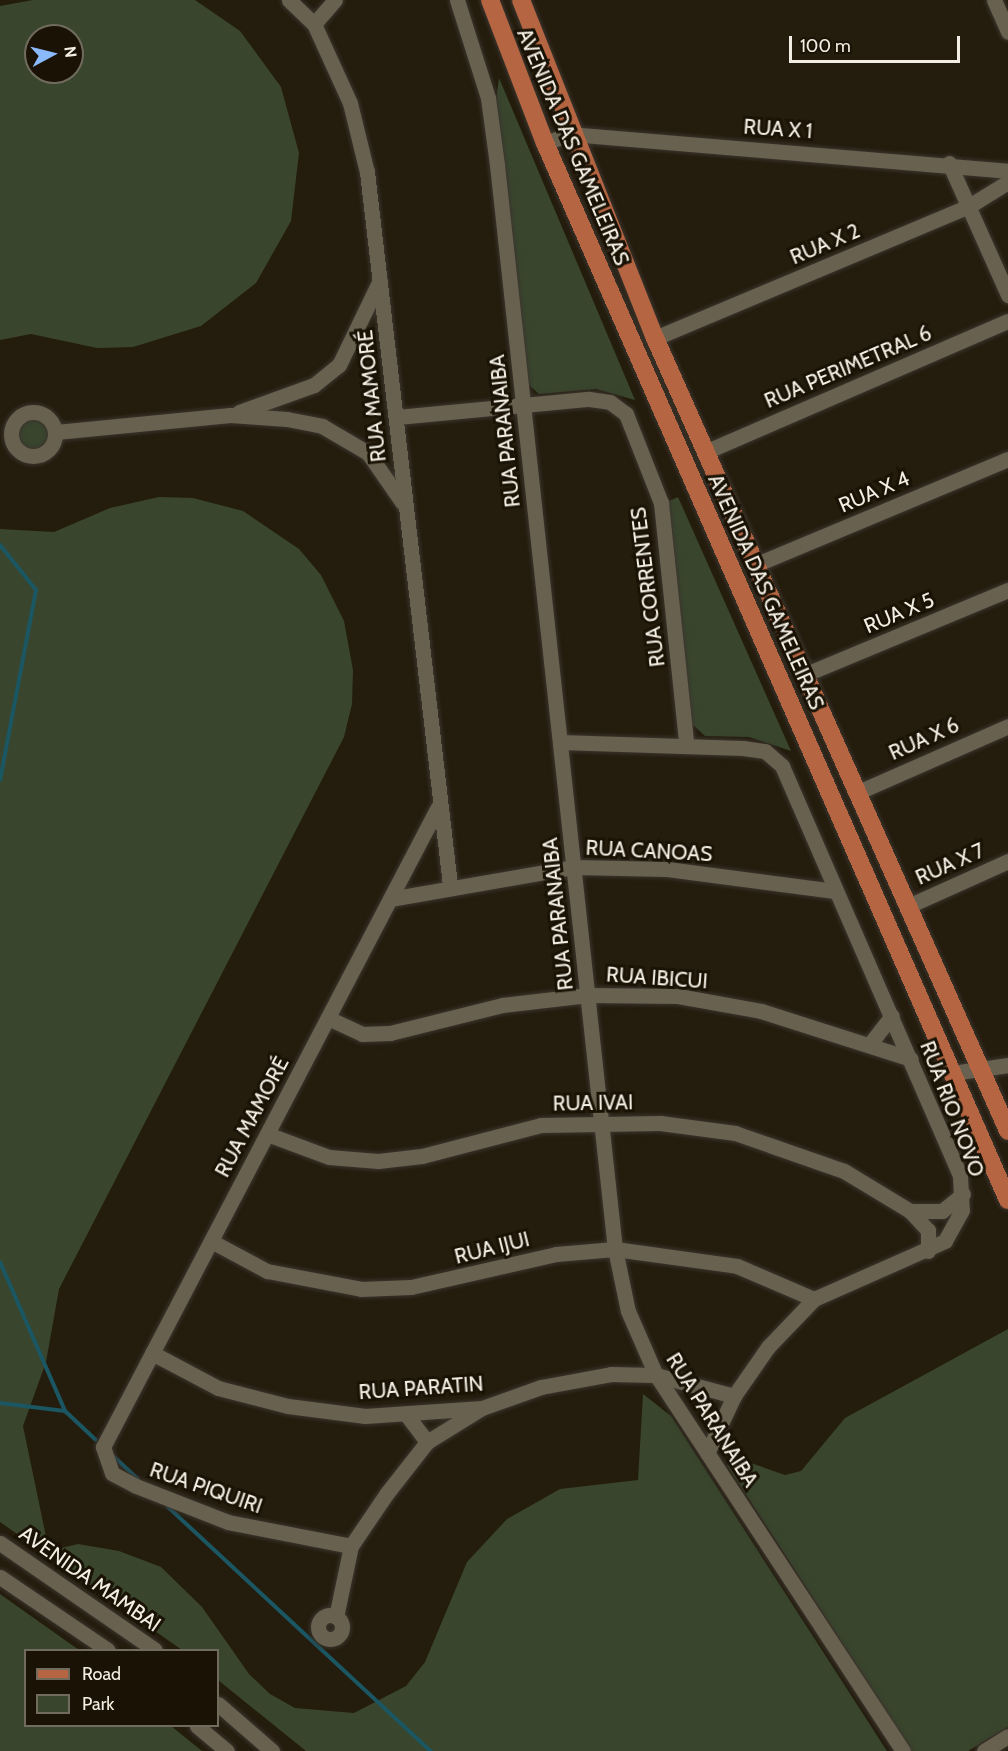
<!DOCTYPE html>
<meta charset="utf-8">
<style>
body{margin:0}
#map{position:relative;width:1008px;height:1751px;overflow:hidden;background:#241c0d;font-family:Cabin,sans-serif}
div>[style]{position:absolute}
.green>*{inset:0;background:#39462d}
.round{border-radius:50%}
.stream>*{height:4px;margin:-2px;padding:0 2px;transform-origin:2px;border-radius:2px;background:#1b5663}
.roads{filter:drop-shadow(0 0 2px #3b352e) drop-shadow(0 0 2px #3b352e)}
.minor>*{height:15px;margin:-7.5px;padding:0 7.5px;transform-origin:7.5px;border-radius:7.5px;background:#696150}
.minor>.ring{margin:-7.5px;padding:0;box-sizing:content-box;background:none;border:15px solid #696150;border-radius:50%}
.major>*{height:18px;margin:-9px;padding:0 9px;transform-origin:9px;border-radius:9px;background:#b56542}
span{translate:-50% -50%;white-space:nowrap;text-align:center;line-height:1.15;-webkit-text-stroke:6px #1a1305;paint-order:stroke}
.street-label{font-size:21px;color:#f3eee4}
.legend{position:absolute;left:24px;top:1649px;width:195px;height:78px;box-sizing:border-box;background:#1a1305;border:2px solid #716b5e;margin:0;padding:8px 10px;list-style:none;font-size:18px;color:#f3eee4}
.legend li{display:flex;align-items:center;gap:12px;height:30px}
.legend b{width:30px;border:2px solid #716b5e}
.north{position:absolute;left:24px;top:24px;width:60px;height:60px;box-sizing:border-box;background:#1a1305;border:2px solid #716b5e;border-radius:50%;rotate:83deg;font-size:16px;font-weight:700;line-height:24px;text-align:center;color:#f3eee4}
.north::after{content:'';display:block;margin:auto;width:21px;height:27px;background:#8abafc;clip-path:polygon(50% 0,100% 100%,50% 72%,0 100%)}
.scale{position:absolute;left:789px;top:36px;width:171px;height:27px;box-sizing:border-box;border:3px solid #f3eee4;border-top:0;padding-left:8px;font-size:18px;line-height:21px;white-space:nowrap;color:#f3eee4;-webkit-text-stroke:4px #1a1305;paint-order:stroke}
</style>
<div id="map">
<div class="green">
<div style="clip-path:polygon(evenodd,33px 0,195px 0,240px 31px,281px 87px,299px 153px,291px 221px,256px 283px,201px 326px,133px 347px,97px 348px,31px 334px,0 340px,0 6px,33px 0,36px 36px,72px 36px,72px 72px,36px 72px,36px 36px)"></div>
<div style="clip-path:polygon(499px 78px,635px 400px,596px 389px,539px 394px,528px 384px,496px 101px)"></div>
<div class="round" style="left:15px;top:416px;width:36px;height:36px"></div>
<div style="clip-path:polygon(159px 497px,193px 498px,243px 511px,299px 549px,321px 575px,344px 621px,353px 670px,352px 704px,344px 737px,59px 1289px,46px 1362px,23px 1426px,49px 1551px,78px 1544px,119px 1551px,161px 1567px,202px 1607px,249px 1674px,270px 1694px,295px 1708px,354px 1713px,406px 1686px,425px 1662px,467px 1562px,507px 1519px,560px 1489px,638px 1480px,643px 1394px,671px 1416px,887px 1751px,306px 1751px,218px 1680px,218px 1650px,182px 1650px,0 1522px,0 529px,54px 532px,110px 508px)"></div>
<div style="clip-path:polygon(678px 497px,791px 751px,749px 737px,705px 736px,692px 724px,669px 501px)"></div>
<div style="clip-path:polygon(1008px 1329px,1008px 1727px,968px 1751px,912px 1751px,727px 1465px,748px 1462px,785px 1475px,801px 1471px,845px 1418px)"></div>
<div style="clip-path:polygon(0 1594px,79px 1650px,26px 1650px,26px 1726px,171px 1726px,202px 1751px,0 1751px)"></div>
</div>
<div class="stream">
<div style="left:0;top:545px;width:58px;rotate:51.3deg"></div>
<div style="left:36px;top:590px;width:193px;rotate:100.7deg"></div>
<div style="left:0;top:1262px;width:163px;rotate:66.4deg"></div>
<div style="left:65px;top:1411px;width:42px;rotate:43.1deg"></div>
<div style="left:0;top:1403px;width:65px;rotate:7deg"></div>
<div style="left:111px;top:1454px;width:37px;rotate:43deg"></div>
<div style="left:168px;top:1507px;width:359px;rotate:42.9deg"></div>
</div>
<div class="roads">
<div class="minor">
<div style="left:289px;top:0;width:35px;rotate:44deg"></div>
<div style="left:314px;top:24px;width:87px;rotate:65.5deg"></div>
<div style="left:350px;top:103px;width:71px;rotate:76.2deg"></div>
<div style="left:367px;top:172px;width:718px;rotate:83.36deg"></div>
<div style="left:457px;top:0;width:103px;rotate:72.4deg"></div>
<div style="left:488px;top:98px;width:68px;rotate:82.3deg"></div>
<div style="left:497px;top:165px;width:1090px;rotate:83.79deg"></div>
<div style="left:615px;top:1249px;width:63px;rotate:78.2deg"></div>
<div style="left:628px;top:1311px;width:70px;rotate:66.4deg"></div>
<div style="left:656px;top:1375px;width:450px;rotate:56.7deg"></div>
<div style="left:994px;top:0;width:35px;rotate:66deg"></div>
<div style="left:314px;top:24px;width:32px;rotate:-49deg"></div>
<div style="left:545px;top:143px;width:27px;rotate:-20deg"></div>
<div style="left:570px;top:134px;width:440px;rotate:4.8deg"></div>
<div style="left:949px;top:163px;width:145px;rotate:65.9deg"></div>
<div style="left:655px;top:338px;width:341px;rotate:-22.8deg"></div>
<div style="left:969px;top:206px;width:46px;rotate:-31.6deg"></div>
<div class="ring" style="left:11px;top:412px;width:29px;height:29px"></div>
<div style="left:239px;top:412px;width:80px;rotate:-19.8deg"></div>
<div style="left:314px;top:385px;width:32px;rotate:-39deg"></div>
<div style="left:339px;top:365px;width:94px;rotate:-64.2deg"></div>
<div style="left:397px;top:417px;width:193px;rotate:-5.4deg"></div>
<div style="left:589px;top:399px;width:21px;rotate:8deg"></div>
<div style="left:610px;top:402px;width:20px;rotate:37deg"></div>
<div style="left:626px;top:414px;width:96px;rotate:68.5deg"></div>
<div style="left:661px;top:503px;width:240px;rotate:84deg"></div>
<div style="left:56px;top:432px;width:175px;rotate:-5.6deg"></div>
<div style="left:230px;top:415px;width:57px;rotate:4deg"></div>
<div style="left:287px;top:419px;width:36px;rotate:11deg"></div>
<div style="left:322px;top:426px;width:53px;rotate:30.4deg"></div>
<div style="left:368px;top:453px;width:60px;rotate:55.2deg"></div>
<div style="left:705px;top:452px;width:330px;rotate:-23.4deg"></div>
<div style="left:757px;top:564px;width:272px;rotate:-22.7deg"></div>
<div style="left:806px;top:674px;width:219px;rotate:-22.6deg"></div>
<div style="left:560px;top:742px;width:183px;rotate:1.9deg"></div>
<div style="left:743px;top:748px;width:22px;rotate:8deg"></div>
<div style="left:765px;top:751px;width:23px;rotate:41deg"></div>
<div style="left:782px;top:766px;width:447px;rotate:66.5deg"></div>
<div style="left:960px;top:1176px;width:34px;rotate:87deg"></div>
<div style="left:962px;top:1210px;width:35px;rotate:119deg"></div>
<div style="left:945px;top:1241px;width:143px;rotate:156.1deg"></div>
<div style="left:814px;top:1299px;width:66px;rotate:133.8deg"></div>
<div style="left:768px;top:1347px;width:60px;rotate:124.8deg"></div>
<div style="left:734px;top:1396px;width:63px;rotate:115.3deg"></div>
<div style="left:858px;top:792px;width:164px;rotate:-23.7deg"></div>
<div style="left:390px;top:899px;width:187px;rotate:-9.9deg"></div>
<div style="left:574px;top:867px;width:93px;rotate:1.2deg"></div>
<div style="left:667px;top:869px;width:169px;rotate:7.5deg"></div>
<div style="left:908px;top:906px;width:110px;rotate:-24.2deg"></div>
<div style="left:328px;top:1018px;width:38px;rotate:25deg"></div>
<div style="left:362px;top:1034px;width:28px;rotate:-2deg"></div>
<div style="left:390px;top:1033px;width:115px;rotate:-14deg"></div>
<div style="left:502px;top:1005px;width:87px;rotate:-6.6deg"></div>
<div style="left:588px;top:995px;width:90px;rotate:0.6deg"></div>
<div style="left:678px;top:996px;width:84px;rotate:10.2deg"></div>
<div style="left:761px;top:1011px;width:157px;rotate:17.7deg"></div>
<div style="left:869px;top:1045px;width:37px;rotate:-52deg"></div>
<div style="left:952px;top:1073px;width:57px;rotate:-8.1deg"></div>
<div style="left:267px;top:1134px;width:66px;rotate:20.4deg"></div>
<div style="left:329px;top:1157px;width:49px;rotate:4.7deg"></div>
<div style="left:378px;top:1161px;width:44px;rotate:-6.5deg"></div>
<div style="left:422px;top:1156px;width:123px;rotate:-14.6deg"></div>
<div style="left:541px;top:1125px;width:119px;rotate:-1deg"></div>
<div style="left:660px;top:1123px;width:76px;rotate:7.6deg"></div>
<div style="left:735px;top:1133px;width:115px;rotate:19.2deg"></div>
<div style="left:844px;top:1171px;width:77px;rotate:31.2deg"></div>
<div style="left:910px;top:1211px;width:26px;rotate:47deg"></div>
<div style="left:928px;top:1230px;width:21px;rotate:90deg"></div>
<div style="left:910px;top:1211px;width:32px"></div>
<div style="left:942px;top:1211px;width:27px;rotate:-39deg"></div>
<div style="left:211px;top:1241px;width:64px;rotate:28.2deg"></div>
<div style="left:267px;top:1271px;width:96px;rotate:10.8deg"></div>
<div style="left:361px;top:1289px;width:50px;rotate:-2.3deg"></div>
<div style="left:411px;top:1287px;width:149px;rotate:-12.8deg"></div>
<div style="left:556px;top:1254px;width:59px;rotate:-4.8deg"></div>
<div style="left:615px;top:1249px;width:123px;rotate:7.9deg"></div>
<div style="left:737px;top:1266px;width:84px;rotate:23.2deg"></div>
<div style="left:152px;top:1353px;width:75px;rotate:27.9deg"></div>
<div style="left:218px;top:1388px;width:72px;rotate:14.4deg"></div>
<div style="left:288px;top:1406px;width:78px;rotate:7.4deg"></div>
<div style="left:365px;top:1416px;width:117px;rotate:-3.9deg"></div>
<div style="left:482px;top:1408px;width:63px;rotate:-19.6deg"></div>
<div style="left:541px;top:1387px;width:71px;rotate:-10.5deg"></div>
<div style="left:611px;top:1374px;width:45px;rotate:1.3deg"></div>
<div style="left:656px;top:1375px;width:81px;rotate:15.1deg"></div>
<div style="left:406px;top:1414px;width:35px;rotate:53deg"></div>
<div style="left:0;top:1543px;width:188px;rotate:34.6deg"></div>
<div style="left:351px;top:1546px;width:125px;rotate:-169deg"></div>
<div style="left:228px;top:1522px;width:99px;rotate:-158.6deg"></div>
<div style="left:136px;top:1486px;width:27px;rotate:-152deg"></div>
<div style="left:112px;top:1473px;width:28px;rotate:-109deg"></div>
<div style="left:103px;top:1447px;width:722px;rotate:-62.37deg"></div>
<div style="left:0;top:1577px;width:130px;rotate:34.1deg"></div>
<div class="ring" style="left:318px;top:1615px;width:9px;height:9px"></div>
<div style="left:336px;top:1617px;width:73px;rotate:-78.1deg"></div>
<div style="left:351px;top:1546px;width:64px;rotate:-55.8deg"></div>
<div style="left:387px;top:1493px;width:65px;rotate:-51.9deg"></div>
<div style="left:427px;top:1442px;width:62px;rotate:-31.9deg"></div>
<div style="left:218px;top:1704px;width:72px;rotate:41deg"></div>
<div style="left:197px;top:1726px;width:39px;rotate:40deg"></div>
<div style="left:984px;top:1751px;width:28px;rotate:-32deg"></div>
</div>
<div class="major">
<div style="left:490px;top:0;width:153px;rotate:69deg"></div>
<div style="left:545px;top:143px;width:1154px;rotate:66.35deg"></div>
<div style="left:521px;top:0;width:364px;rotate:68.4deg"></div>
<div style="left:655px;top:338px;width:868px;rotate:66deg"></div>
</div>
</div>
<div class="street-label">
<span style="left:778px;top:129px;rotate:4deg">RUA X 1</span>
<span style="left:573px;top:147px;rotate:67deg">AVENIDA DAS GAMELEIRAS</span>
<span style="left:825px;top:244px;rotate:-23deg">RUA X 2</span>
<span style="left:848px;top:367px;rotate:-23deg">RUA PERIMETRAL 6</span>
<span style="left:372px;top:396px;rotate:-96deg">RUA MAMORÉ</span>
<span style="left:505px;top:431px;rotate:-96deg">RUA PARANAIBA</span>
<span style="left:874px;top:492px;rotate:-23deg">RUA X 4</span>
<span style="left:648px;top:587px;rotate:-97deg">RUA CORRENTES</span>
<span style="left:766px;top:592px;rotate:66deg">AVENIDA DAS GAMELEIRAS</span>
<span style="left:899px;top:613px;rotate:-23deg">RUA X 5</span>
<span style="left:924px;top:739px;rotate:-24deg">RUA X 6</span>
<span style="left:649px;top:851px;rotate:3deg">RUA CANOAS</span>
<span style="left:950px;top:864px;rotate:-24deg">RUA X 7</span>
<span style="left:558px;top:914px;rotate:-96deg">RUA PARANAIBA</span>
<span style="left:657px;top:978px;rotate:4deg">RUA IBICUI</span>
<span style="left:593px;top:1103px;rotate:-1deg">RUA IVAI</span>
<span style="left:952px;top:1109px;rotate:69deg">RUA RIO NOVO</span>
<span style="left:252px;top:1117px;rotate:-62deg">RUA MAMORÉ</span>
<span style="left:492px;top:1248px;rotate:-14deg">RUA IJUI</span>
<span style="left:421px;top:1388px;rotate:-4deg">RUA PARATIN</span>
<span style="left:712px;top:1420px;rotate:58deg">RUA PARANAIBA</span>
<span style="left:206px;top:1488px;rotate:19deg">RUA PIQUIRI</span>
<span style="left:90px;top:1579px;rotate:35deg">AVENIDA MAMBAI</span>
</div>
<ul class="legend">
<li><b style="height:8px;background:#b56542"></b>Road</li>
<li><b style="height:16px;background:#39462d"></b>Park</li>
</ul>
<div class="north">N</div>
<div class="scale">100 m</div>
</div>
